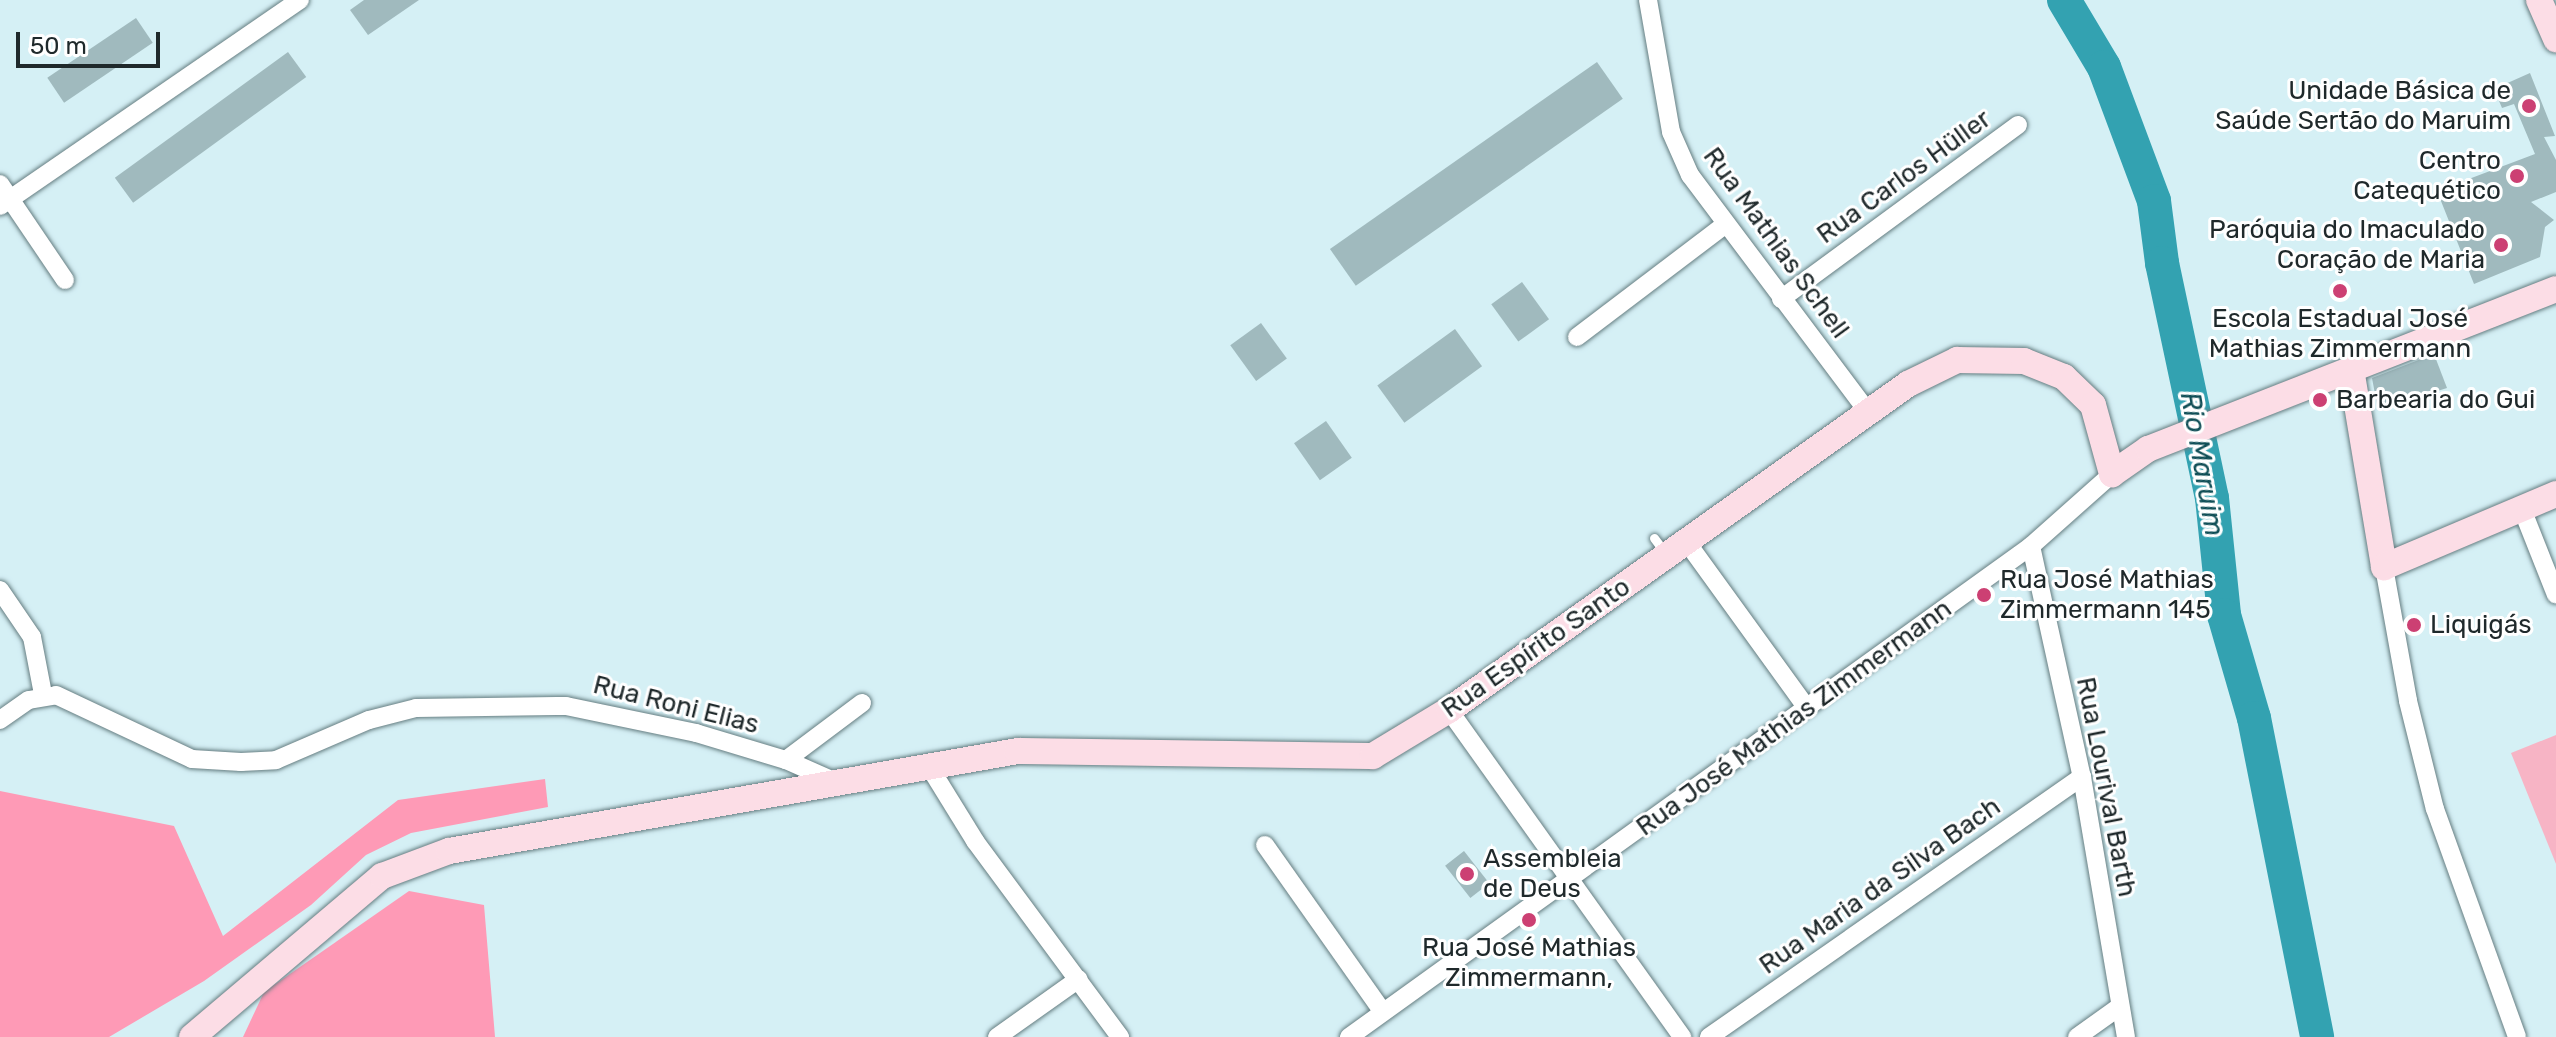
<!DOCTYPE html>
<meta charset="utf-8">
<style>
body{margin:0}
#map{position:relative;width:2556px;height:1037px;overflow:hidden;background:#d5f0f5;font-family:Rubik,sans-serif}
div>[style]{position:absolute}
.green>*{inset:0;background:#f7b4c5}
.forest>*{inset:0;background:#fe9ab6}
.river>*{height:34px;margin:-17px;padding:0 17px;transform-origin:17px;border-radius:17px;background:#33a2b1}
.building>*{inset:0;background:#a0babe;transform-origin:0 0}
.roads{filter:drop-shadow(0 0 2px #657d81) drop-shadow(0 0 2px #657d81)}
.lane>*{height:9px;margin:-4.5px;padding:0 4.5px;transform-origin:4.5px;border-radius:4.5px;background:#fff}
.street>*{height:18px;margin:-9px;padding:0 9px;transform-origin:9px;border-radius:9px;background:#fff}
.secondary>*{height:26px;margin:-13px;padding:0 13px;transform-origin:13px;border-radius:13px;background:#fcdde6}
.dots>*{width:22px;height:22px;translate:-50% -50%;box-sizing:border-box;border:4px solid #fff;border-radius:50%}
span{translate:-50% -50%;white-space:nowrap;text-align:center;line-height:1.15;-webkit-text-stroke:6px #fff;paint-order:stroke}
.poi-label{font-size:26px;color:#1f292b}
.right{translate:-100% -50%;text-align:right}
.left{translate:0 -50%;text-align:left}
.street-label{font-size:26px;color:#1f292b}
.water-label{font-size:28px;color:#0f4e56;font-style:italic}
.scale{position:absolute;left:16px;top:32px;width:144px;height:36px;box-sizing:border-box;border:4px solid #1f292b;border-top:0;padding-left:10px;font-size:24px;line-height:28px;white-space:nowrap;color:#1f292b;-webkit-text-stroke:6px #fff;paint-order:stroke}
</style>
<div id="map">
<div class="green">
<div style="clip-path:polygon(2556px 735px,2556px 864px,2511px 753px)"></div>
</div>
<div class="forest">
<div style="clip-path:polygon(545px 779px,548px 807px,411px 833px,366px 855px,311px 905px,204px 981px,109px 1037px,0 1037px,0 791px,174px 826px,223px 936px,398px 800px)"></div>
<div style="clip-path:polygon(409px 891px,484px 905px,495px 1037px,243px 1037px,264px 992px)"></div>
</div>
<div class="river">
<div style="left:2064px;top:0;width:78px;rotate:59.2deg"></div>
<div style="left:2104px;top:67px;width:143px;rotate:69.5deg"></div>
<div style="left:2154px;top:201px;width:63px;rotate:82.6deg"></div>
<div style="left:2162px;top:263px;width:240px;rotate:78deg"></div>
<div style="left:2212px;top:498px;width:118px;rotate:84.1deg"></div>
<div style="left:2224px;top:615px;width:107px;rotate:73.8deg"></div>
<div style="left:2254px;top:718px;width:325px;rotate:78.8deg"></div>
</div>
<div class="building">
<div style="clip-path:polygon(364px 0,419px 0,368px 35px,350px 10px)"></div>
<div style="left:136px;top:18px;width:30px;height:107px;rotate:56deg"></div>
<div style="left:288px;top:52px;width:31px;height:214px;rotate:54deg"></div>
<div style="left:1597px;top:62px;width:45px;height:326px;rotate:55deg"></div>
<div style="clip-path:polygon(2530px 73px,2555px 136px,2544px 137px,2556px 160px,2556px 192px,2531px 202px,2554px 220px,2545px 227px,2540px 257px,2474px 284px,2437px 191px,2535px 154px,2514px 104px,2502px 108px,2494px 89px)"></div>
<div style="left:1522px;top:282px;width:46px;height:38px;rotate:54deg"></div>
<div style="left:1261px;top:323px;width:44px;height:38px;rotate:54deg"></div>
<div style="left:1455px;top:329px;width:46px;height:96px;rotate:54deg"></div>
<div style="clip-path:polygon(2434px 354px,2447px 388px,2378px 410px,2372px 378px)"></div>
<div style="left:1326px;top:421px;width:45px;height:39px;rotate:55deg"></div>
<div style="left:1464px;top:851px;width:41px;height:24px;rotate:52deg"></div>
</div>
<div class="roads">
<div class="lane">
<div style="left:1654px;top:538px;width:20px;rotate:53deg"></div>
</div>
<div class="street">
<div style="left:1648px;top:0;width:134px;rotate:80.1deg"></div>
<div style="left:1671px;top:132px;width:47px;rotate:66.2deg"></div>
<div style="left:1690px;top:175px;width:296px;rotate:53.1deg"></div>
<div style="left:0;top:184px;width:116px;rotate:55.9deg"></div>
<div style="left:0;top:206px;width:364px;rotate:-34.5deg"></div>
<div style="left:1781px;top:299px;width:294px;rotate:-36.3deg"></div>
<div style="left:1577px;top:337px;width:187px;rotate:-37.2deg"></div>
<div style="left:2522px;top:509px;width:92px;rotate:68.4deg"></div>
<div style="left:1686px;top:541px;width:206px;rotate:54.1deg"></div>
<div style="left:2031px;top:546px;width:237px;rotate:77.6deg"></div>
<div style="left:2082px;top:777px;width:264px;rotate:80.4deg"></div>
<div style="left:2384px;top:567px;width:136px;rotate:79.8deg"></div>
<div style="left:2408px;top:701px;width:111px;rotate:76deg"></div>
<div style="left:2435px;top:809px;width:242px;rotate:70.2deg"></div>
<div style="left:0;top:590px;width:57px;rotate:55.8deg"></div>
<div style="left:32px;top:637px;width:58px;rotate:79.1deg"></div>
<div style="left:1449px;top:710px;width:402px;rotate:54.5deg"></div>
<div style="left:0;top:720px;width:35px;rotate:-35deg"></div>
<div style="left:29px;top:700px;width:27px;rotate:-10deg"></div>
<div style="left:56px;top:695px;width:150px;rotate:25.2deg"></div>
<div style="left:192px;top:759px;width:49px;rotate:3.5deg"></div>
<div style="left:241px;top:762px;width:35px;rotate:-3deg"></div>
<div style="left:276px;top:760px;width:101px;rotate:-23.3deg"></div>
<div style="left:369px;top:720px;width:49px;rotate:-14.3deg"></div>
<div style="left:416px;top:708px;width:150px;rotate:-0.8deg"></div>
<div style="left:566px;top:706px;width:133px;rotate:11.7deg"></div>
<div style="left:696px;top:733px;width:94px;rotate:16.7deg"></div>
<div style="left:786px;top:760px;width:57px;rotate:23.9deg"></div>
<div style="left:786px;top:760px;width:95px;rotate:-36.9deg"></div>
<div style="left:930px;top:768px;width:86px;rotate:58.3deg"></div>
<div style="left:975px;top:841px;width:244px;rotate:53.5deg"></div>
<div style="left:1265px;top:845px;width:204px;rotate:54.8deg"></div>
<div style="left:997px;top:1037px;width:100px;rotate:-35.3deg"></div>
<div style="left:1349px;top:1037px;width:840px;rotate:-35.75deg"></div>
<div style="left:2031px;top:546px;width:108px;rotate:-41.6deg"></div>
<div style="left:1709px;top:1037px;width:455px;rotate:-34.9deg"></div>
<div style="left:2077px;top:1037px;width:52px;rotate:-35.5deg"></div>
</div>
<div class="secondary">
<div style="left:2539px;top:0;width:43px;rotate:66.4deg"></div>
<div style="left:2351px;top:369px;width:201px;rotate:80.5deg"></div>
<div style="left:2384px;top:567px;width:187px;rotate:-23deg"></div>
<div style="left:192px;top:1037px;width:249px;rotate:-40.3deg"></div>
<div style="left:382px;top:876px;width:72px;rotate:-20.5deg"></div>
<div style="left:449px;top:851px;width:578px;rotate:-9.97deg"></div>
<div style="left:1018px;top:751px;width:355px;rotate:0.8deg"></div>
<div style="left:1373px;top:756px;width:89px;rotate:-31.2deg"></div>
<div style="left:1449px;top:710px;width:563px;rotate:-35.38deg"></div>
<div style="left:1908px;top:384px;width:55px;rotate:-26.1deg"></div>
<div style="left:1957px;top:360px;width:67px;rotate:0.9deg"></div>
<div style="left:2024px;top:361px;width:43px;rotate:21.8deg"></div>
<div style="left:2064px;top:377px;width:40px;rotate:44deg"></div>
<div style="left:2093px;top:405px;width:72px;rotate:74.6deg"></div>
<div style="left:2112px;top:474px;width:44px;rotate:-34.8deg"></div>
<div style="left:2148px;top:449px;width:438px;rotate:-21.4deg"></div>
</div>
</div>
<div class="dots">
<div style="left:2529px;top:106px;background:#cc4073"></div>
<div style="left:2517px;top:176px;background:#cc4073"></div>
<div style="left:2501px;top:245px;background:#cc4073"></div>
<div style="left:2340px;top:291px;background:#cc4073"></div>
<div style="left:2320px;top:400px;background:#cc4073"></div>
<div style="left:1984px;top:595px;background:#cc4073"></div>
<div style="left:2414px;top:625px;background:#cc4073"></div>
<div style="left:1467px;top:874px;background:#cc4073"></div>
<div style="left:1529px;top:920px;background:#cc4073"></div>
</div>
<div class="poi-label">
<span class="right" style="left:2511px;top:106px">Unidade Básica de<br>Saúde Sertão do Maruim</span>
<span class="right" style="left:2501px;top:176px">Centro<br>Catequético</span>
<span class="right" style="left:2485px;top:245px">Paróquia do Imaculado<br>Coração de Maria</span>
<span style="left:2340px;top:334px">Escola Estadual José<br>Mathias Zimmermann</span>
<span class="left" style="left:2336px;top:400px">Barbearia do Gui</span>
<span class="left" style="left:2000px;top:595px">Rua José Mathias<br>Zimmermann 145</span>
<span class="left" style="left:2430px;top:625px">Liquigás</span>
<span class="left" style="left:1483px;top:874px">Assembleia<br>de Deus</span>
<span style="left:1529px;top:963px">Rua José Mathias<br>Zimmermann,</span>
</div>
<div class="street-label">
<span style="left:1904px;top:177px;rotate:-36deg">Rua Carlos Hüller</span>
<span style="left:1776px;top:243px;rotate:54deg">Rua Mathias Schell</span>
<span style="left:1536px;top:648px;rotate:-35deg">Rua Espírito Santo</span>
<span style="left:676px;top:705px;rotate:14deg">Rua Roni Elias</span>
<span style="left:1794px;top:718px;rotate:-36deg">Rua José Mathias Zimmermann</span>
<span style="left:2106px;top:787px;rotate:79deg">Rua Lourival Barth</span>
<span style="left:1880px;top:886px;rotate:-35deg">Rua Maria da Silva Bach</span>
</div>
<div class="water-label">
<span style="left:2202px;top:464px;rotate:80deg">Rio Maruim</span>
</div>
<div class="scale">50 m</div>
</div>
